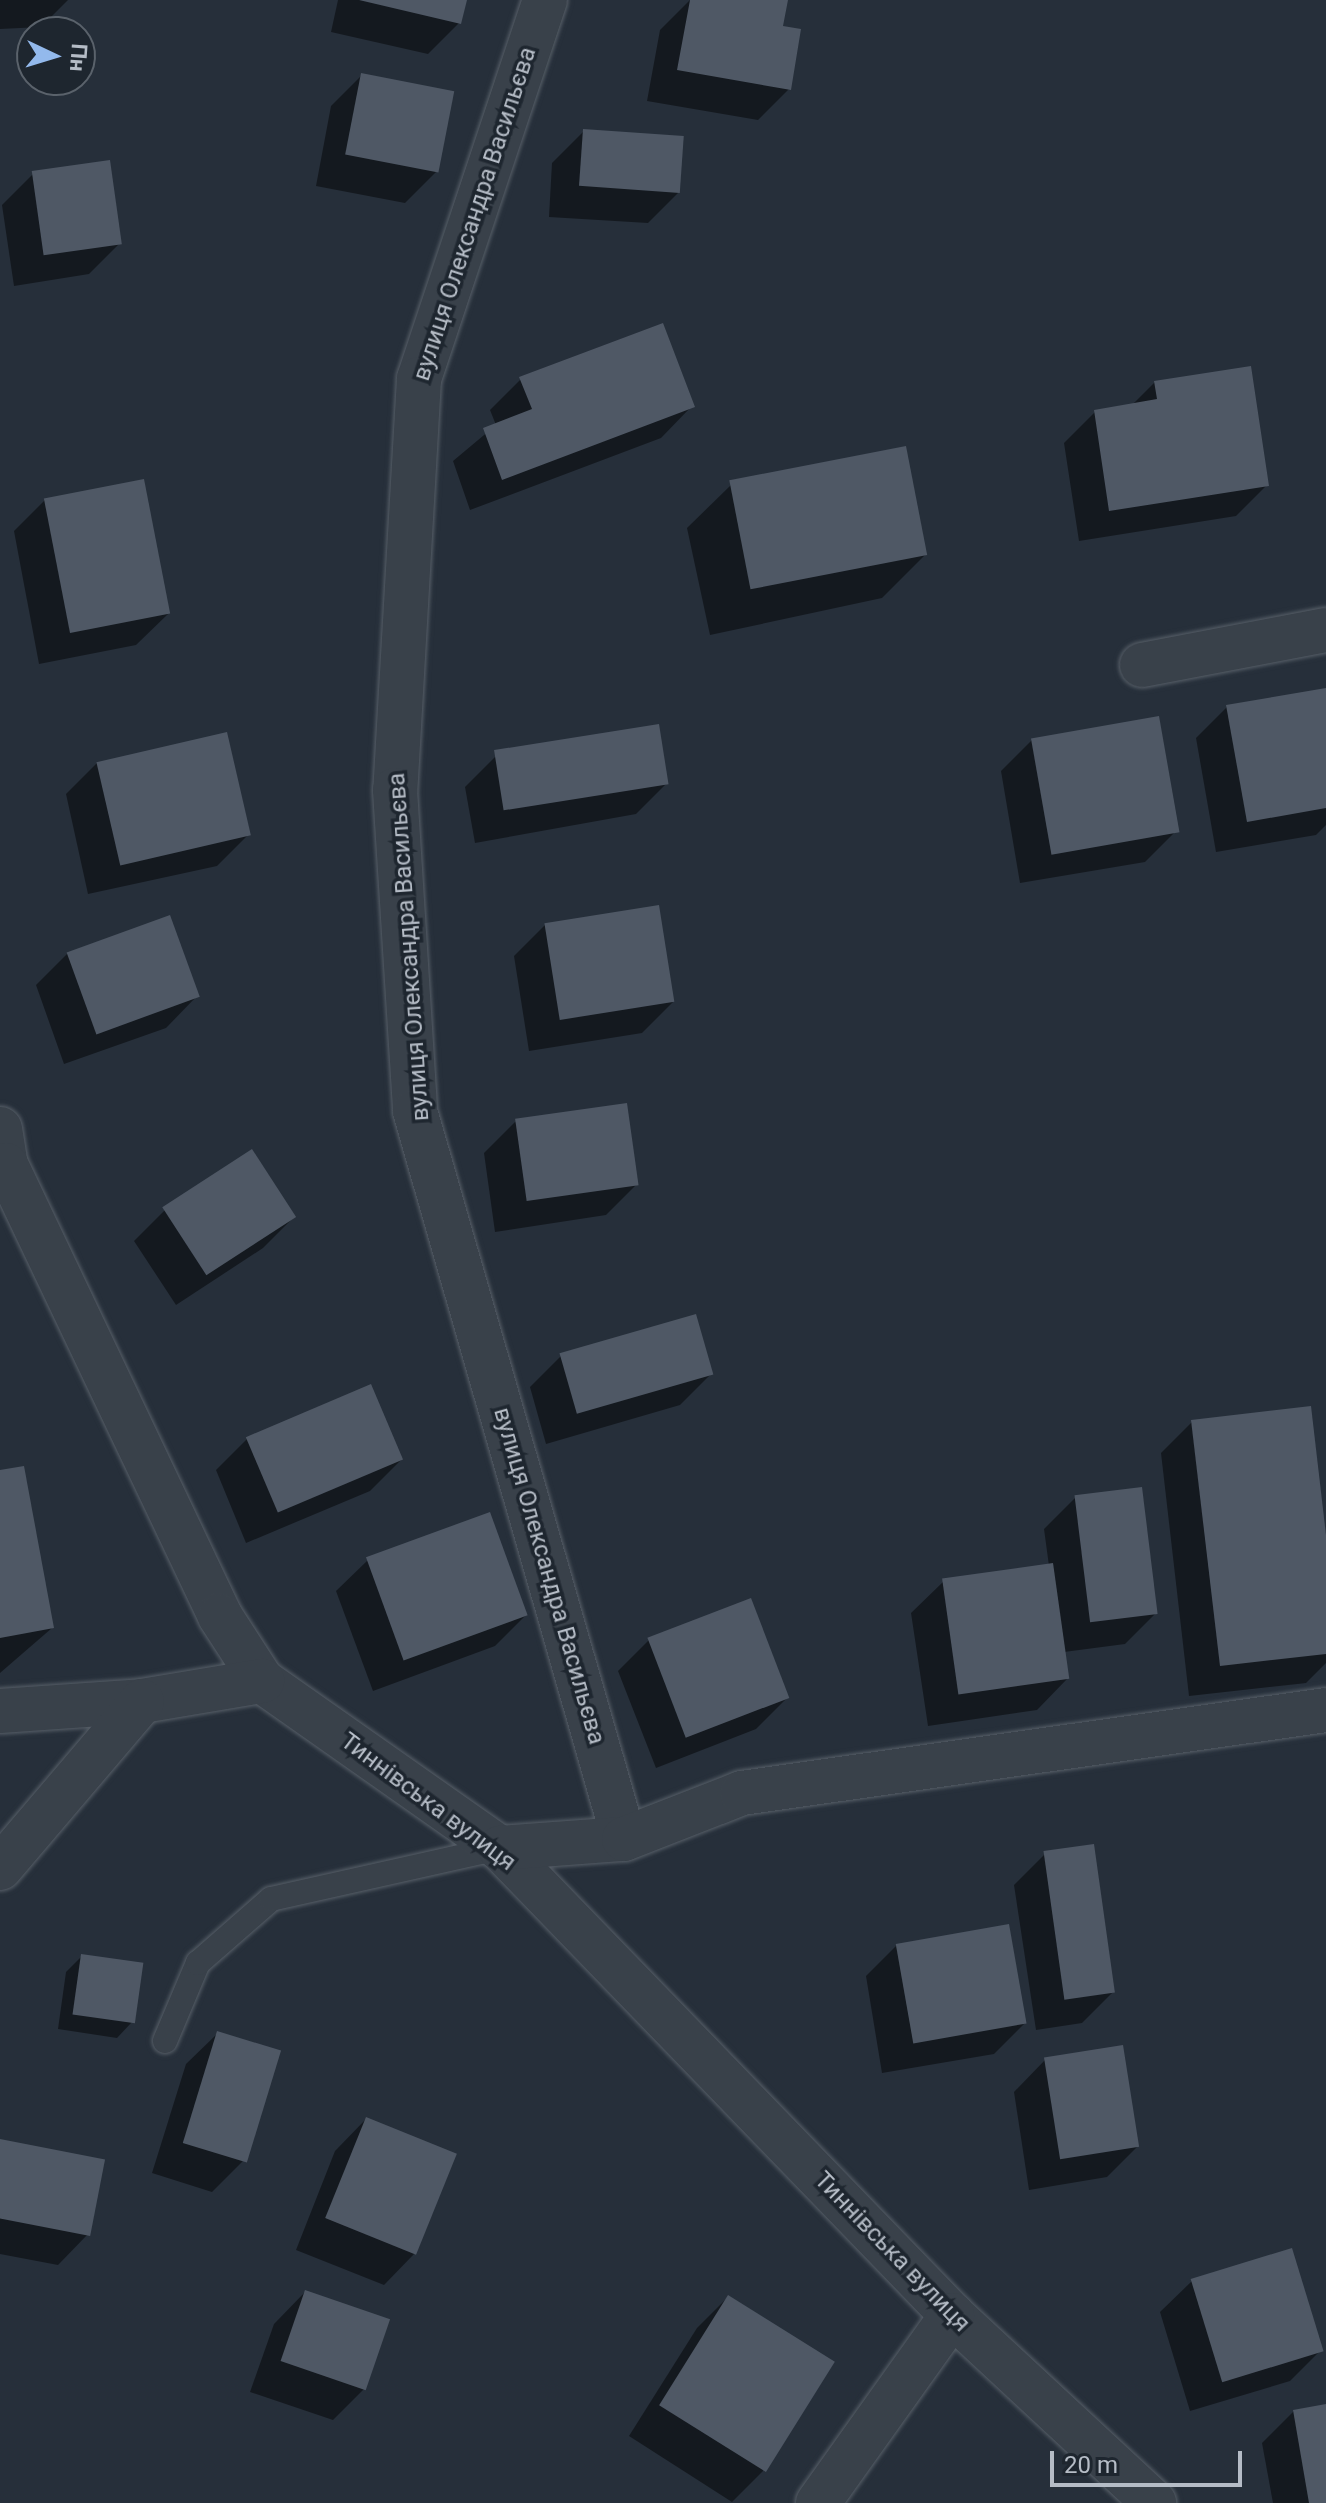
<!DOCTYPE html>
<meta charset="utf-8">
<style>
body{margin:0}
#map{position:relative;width:1326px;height:2503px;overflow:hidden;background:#262f3a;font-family:Roboto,sans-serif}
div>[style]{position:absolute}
.shadow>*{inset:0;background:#0007}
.building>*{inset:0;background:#4f5865;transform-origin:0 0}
.roads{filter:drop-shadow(0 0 2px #575f68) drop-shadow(0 0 2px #575f68)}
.lane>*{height:24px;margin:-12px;padding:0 12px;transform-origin:12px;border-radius:12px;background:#39414a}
.street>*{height:44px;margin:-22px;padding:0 22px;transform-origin:22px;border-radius:22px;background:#39414a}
span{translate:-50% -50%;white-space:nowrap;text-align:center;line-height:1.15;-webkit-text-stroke:7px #1e262f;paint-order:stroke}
.street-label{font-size:24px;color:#b5bcc6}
.north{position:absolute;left:16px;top:16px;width:80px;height:80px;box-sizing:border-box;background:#1e262f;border:2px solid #5a626b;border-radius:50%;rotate:94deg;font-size:22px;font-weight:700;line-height:32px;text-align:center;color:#b5bcc6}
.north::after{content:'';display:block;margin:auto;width:28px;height:36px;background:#93b9ec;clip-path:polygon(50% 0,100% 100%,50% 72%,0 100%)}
.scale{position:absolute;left:1050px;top:2451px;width:192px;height:36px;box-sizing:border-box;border:4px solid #b5bcc6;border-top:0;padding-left:10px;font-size:24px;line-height:28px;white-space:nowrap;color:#b5bcc6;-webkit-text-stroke:6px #1e262f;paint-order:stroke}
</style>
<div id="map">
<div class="shadow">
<div style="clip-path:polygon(0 0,68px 0,41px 27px,0 29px)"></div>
<div style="clip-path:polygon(338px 0,464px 0,459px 23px,428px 54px,331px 32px)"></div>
<div style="clip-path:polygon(690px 0,786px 0,781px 27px,789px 89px,758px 120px,647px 101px,660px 30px)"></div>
<div style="clip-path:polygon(362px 75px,436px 172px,405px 203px,316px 186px,331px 106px)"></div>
<div style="clip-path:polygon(584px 131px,679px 192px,648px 223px,549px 217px,552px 163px)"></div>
<div style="clip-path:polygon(33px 174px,120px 243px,89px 274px,14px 286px,2px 205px)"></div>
<div style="clip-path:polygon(521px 379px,692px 406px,661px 438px,470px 510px,453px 461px,496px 425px,490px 410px)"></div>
<div style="clip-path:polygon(1155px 382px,1267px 485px,1236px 516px,1079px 541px,1064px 443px,1095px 412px,1132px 405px)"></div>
<div style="clip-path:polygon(731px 485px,926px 554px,882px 598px,710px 635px,687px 528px)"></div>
<div style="clip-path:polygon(45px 500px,168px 614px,136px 645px,39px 664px,14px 531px)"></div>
<div style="clip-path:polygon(1326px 690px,1326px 825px,1316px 835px,1216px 852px,1196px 738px,1227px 707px)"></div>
<div style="clip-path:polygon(1032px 740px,1176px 831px,1145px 862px,1020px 883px,1001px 771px)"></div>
<div style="clip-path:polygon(496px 756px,667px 783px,636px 814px,475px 843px,465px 787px)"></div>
<div style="clip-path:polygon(97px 763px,248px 835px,217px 866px,88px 894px,66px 794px)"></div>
<div style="clip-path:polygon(545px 925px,673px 1002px,642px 1033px,529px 1051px,514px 956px)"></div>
<div style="clip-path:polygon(67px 954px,197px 996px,166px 1028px,64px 1064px,36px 985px)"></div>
<div style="clip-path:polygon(515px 1122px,637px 1184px,606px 1215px,495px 1232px,484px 1153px)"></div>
<div style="clip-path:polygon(165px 1210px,294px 1217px,263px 1248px,176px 1305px,134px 1241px)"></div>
<div style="clip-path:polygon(561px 1356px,711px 1374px,680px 1405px,546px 1444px,530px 1387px)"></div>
<div style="clip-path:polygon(1192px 1422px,1326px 1553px,1326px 1663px,1306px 1683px,1189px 1696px,1161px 1453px)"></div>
<div style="clip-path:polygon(247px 1439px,401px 1460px,370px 1491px,246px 1543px,216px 1470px)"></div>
<div style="clip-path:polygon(0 1472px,52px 1628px,0 1673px)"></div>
<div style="clip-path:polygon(1075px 1498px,1156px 1613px,1125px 1644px,1064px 1652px,1068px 1678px,1037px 1710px,928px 1726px,911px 1613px,943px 1582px,1049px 1566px,1044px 1529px)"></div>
<div style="clip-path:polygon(368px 1560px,526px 1615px,495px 1646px,373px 1691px,336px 1591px)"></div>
<div style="clip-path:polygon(649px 1640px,787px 1698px,756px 1729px,656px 1768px,618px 1671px)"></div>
<div style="clip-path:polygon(1045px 1854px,1114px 1991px,1082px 2023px,1036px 2030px,1014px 1885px)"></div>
<div style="clip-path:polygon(897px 1945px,1025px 2023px,994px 2054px,882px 2073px,866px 1976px)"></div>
<div style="clip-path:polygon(82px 1956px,132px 2022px,117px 2038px,58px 2029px,66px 1972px)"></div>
<div style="clip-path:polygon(218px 2033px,243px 2161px,212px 2192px,152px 2173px,186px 2064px)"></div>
<div style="clip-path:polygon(1045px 2060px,1138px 2146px,1107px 2177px,1029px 2190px,1014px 2092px)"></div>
<div style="clip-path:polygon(366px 2119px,415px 2253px,384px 2285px,296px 2250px,335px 2151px)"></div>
<div style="clip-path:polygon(0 2141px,89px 2233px,58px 2265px,0 2254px)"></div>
<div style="clip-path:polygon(1291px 2251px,1321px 2350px,1290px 2381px,1190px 2411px,1160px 2312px,1192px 2281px)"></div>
<div style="clip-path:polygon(305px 2292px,364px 2389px,333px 2420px,250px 2392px,274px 2324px)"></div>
<div style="clip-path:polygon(728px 2297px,763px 2471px,732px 2502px,629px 2436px,697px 2328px)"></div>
<div style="clip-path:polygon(1326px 2406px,1326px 2503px,1273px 2503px,1262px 2443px,1294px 2411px)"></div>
</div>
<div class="building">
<div style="clip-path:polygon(359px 0,467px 0,461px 24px)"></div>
<div style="clip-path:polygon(690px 0,788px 0,783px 26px,801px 29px,791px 90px,677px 70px)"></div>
<div style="left:361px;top:73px;width:95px;height:83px;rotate:11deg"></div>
<div style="left:583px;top:129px;width:101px;height:57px;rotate:4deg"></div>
<div style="left:110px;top:160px;width:85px;height:79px;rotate:82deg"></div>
<div style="clip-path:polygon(663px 323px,695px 407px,502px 480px,483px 428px,532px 409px,519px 377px)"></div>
<div style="clip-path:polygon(1251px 366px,1269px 486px,1109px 511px,1094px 410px,1157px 399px,1154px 381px)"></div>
<div style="left:906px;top:446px;width:111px;height:180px;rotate:79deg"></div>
<div style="left:144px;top:479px;width:137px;height:102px;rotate:79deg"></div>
<div style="clip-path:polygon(1326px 688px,1326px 808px,1247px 822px,1226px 705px)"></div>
<div style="left:1159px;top:716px;width:118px;height:130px;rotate:80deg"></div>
<div style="left:659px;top:724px;width:61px;height:167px;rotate:81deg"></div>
<div style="left:227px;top:732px;width:106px;height:134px;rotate:77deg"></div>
<div style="left:659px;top:905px;width:98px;height:116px;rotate:81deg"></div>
<div style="left:170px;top:915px;width:87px;height:110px;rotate:70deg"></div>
<div style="left:627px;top:1103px;width:83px;height:113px;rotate:82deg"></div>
<div style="left:252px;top:1149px;width:81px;height:107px;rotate:57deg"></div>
<div style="left:696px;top:1314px;width:63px;height:142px;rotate:74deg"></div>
<div style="left:371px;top:1384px;width:82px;height:136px;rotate:67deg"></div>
<div style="clip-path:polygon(1311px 1406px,1326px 1535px,1326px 1654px,1220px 1666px,1191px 1420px)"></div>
<div style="clip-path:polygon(24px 1466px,54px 1628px,0 1638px,0 1470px)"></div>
<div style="left:1142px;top:1487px;width:128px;height:68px;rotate:83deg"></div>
<div style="left:490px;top:1512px;width:110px;height:132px;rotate:70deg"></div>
<div style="left:1053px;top:1563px;width:117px;height:112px;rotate:82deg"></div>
<div style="left:751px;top:1598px;width:107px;height:111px;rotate:69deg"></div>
<div style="left:1094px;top:1844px;width:150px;height:51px;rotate:82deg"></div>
<div style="left:1009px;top:1924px;width:101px;height:115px;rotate:80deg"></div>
<div style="left:81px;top:1954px;width:63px;height:61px;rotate:8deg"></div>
<div style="left:217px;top:2031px;width:67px;height:117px;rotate:17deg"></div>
<div style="left:1123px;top:2045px;width:103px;height:80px;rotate:81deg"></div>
<div style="left:366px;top:2117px;width:98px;height:109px;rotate:22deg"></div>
<div style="left:0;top:2139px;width:107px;height:78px;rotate:11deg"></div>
<div style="left:1292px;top:2248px;width:108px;height:106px;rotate:73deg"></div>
<div style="left:305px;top:2290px;width:90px;height:75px;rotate:19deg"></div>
<div style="left:728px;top:2295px;width:126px;height:130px;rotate:32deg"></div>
<div style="clip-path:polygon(1326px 2404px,1326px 2503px,1309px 2503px,1293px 2410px)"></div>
</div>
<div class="roads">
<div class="lane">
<div style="left:165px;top:2041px;width:85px;rotate:-67.1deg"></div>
<div style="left:198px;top:1963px;width:97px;rotate:-41.2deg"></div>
<div style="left:271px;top:1899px;width:235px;rotate:-12.6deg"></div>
</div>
<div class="street">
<div style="left:545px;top:0;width:399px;rotate:108.4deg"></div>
<div style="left:419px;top:379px;width:412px;rotate:93.3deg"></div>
<div style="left:395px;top:790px;width:322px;rotate:86.4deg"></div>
<div style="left:415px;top:1111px;width:757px;rotate:73.98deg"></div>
<div style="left:1142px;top:665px;width:187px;rotate:-10.8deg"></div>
<div style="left:0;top:1129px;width:36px;rotate:81deg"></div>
<div style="left:6px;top:1165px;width:499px;rotate:64.6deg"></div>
<div style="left:220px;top:1616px;width:77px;rotate:57.1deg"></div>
<div style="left:262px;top:1681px;width:291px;rotate:35.1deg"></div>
<div style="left:500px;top:1848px;width:650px;rotate:45.94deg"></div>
<div style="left:952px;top:2315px;width:276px;rotate:42.9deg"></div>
<div style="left:0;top:1711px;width:142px;rotate:-4deg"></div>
<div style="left:142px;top:1701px;width:122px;rotate:-9.5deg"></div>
<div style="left:500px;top:1848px;width:124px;rotate:-4.2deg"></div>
<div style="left:624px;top:1839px;width:127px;rotate:-21.3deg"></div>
<div style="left:742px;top:1793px;width:590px;rotate:-8.09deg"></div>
<div style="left:0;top:1868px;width:219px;rotate:-49.6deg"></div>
<div style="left:818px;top:2503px;width:231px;rotate:-54.5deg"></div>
</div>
</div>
<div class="street-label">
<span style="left:475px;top:214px;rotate:-72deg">вулиця Олександра Васильєва</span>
<span style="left:409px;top:947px;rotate:-94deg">вулиця Олександра Васильєва</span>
<span style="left:549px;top:1576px;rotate:74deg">вулиця Олександра Васильєва</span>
<span style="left:428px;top:1802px;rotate:37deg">Тиннівська вулиця</span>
<span style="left:892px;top:2252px;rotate:46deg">Тиннівська вулиця</span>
</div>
<div class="north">Пн</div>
<div class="scale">20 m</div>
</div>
